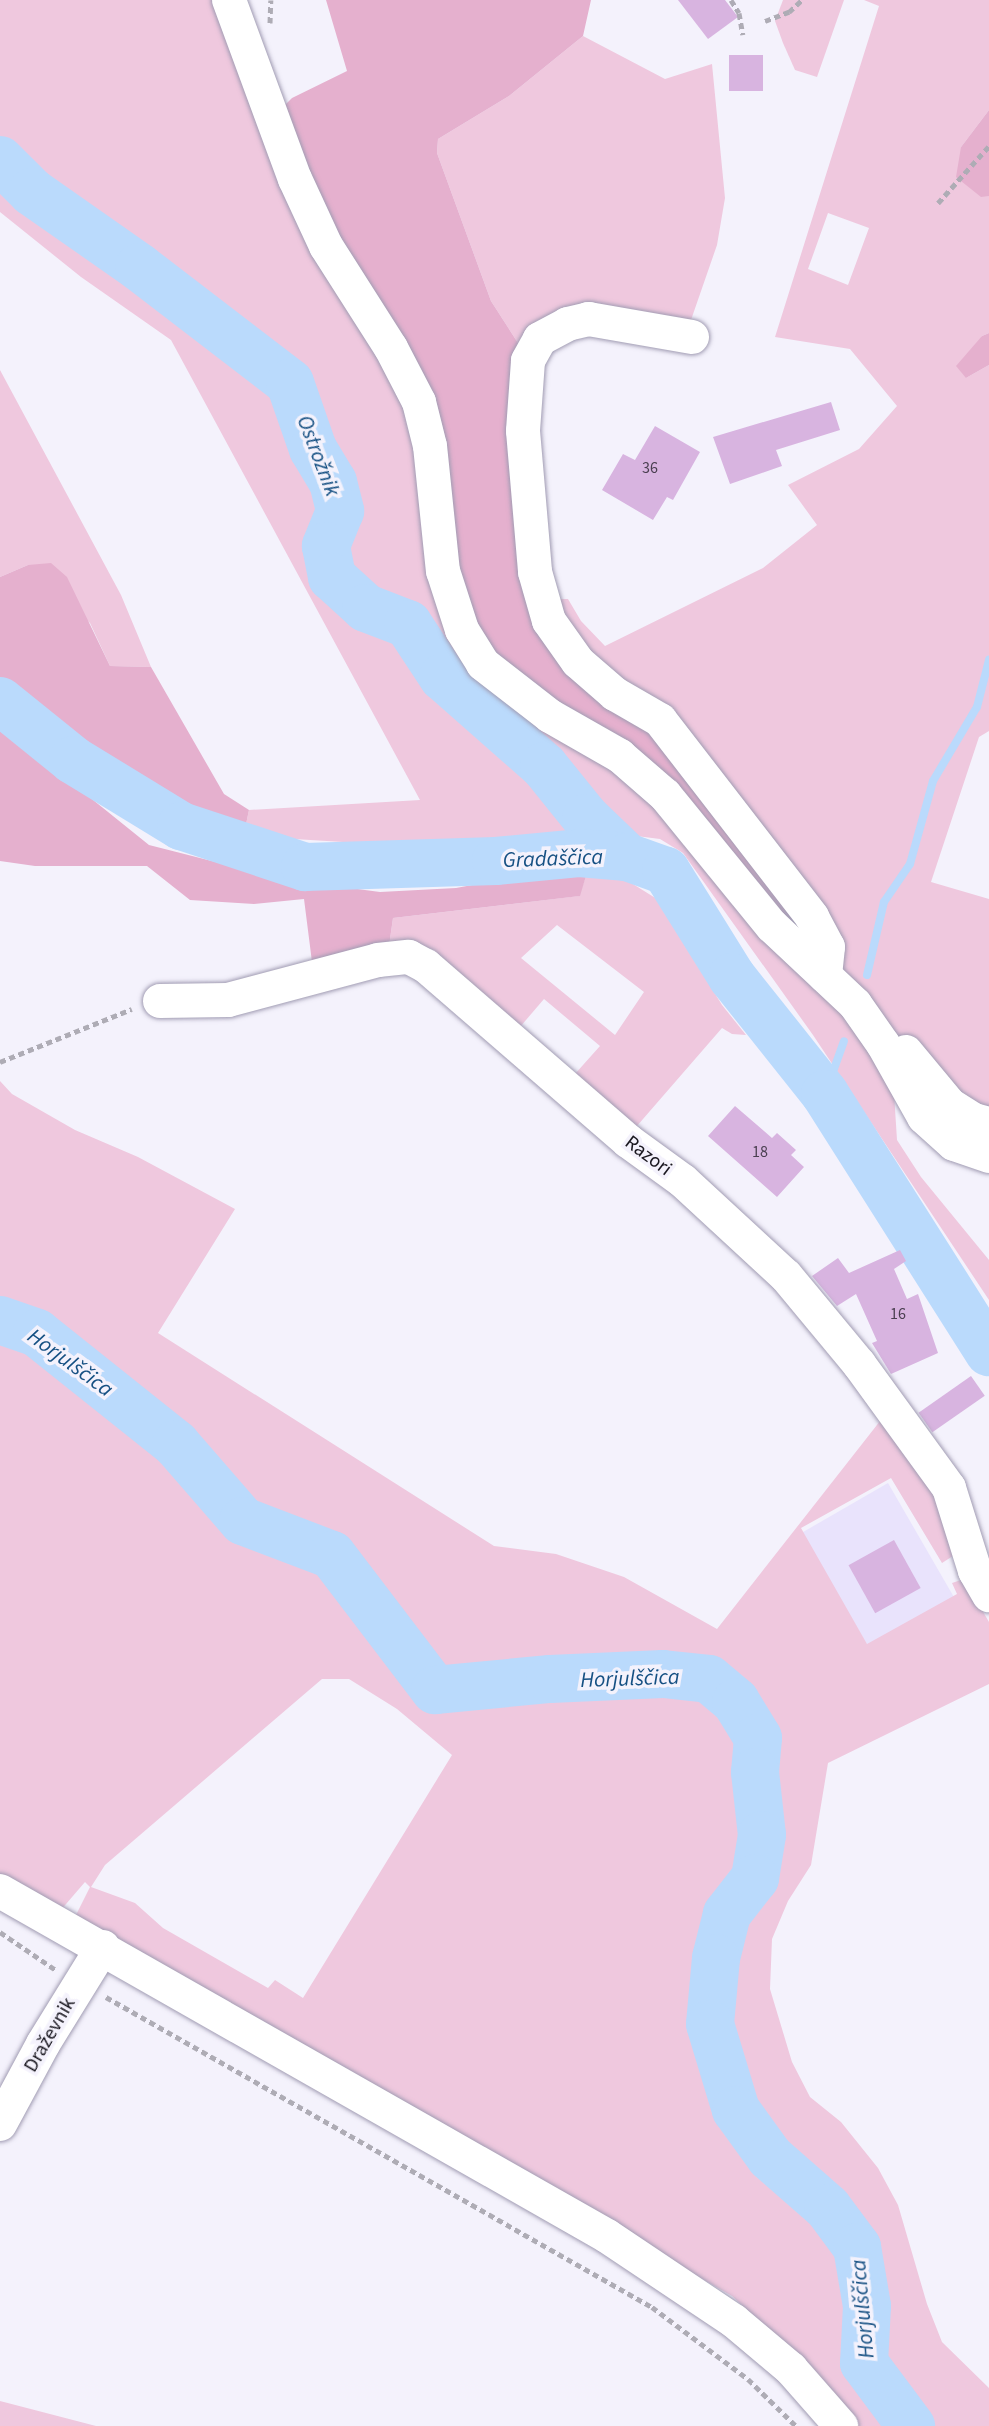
<!DOCTYPE html>
<meta charset="utf-8">
<style>
body{margin:0}
#map{position:relative;width:989px;height:2426px;overflow:hidden;background:#f4f2fc;font-family:"Source Sans 3",sans-serif}
div>[style]{position:absolute}
.built>*{inset:0;background:#e9e3fc;transform-origin:0 0}
.green>*{inset:0;background:#efc8de}
.forest>*{inset:0;background:#e5b0ce}
.stream>*{height:8px;margin:-4px;padding:0 4px;transform-origin:4px;border-radius:4px;background:#badafc}
.river>*{height:48px;margin:-24px;padding:0 24px;transform-origin:24px;border-radius:24px;background:#badafc}
.building>*{inset:0;background:#d8b4e0;transform-origin:0 0}
.path>*{height:5px;margin-top:-2.5px;transform-origin:0;background:repeating-linear-gradient(90deg,#aeacb5 0 6px,transparent 0 10px)}
.roads{filter:drop-shadow(0 0 2px #a19cb3) drop-shadow(0 0 2px #a19cb3)}
.minor>*{height:34px;margin:-17px;padding:0 17px;transform-origin:17px;border-radius:17px;background:#fff}
span{translate:-50% -50%;white-space:nowrap;text-align:center;line-height:1.15;-webkit-text-stroke:7px #f4f2fc;paint-order:stroke}
.number-label{font-size:16px;color:#4a3f50}
.number-label span{-webkit-text-stroke-width:0}
.street-label{font-size:20px;color:#1a1820}
.water-label{font-size:22px;color:#165083;font-style:italic}
</style>
<div id="map">
<div class="built">
<div style="left:888px;top:1483px;width:132px;height:99px;rotate:60deg"></div>
</div>
<div class="green">
<div style="clip-path:polygon(0 0,213px 0,661px 802px,860px 1028px,894px 1093px,897px 1140px,921px 1177px,989px 1260px,989px 1300px,813px 1035px,683px 853px,660px 839px,613px 833px,424px 847px,278px 838px,245px 829px,249px 810px,420px 800px,171px 340px,81px 277px,0 212px)"></div>
<div style="clip-path:polygon(783px 0,844px 0,817px 77px,795px 70px,783px 43px,775px 21px)"></div>
<div style="clip-path:polygon(evenodd,864px 0,989px 0,989px 110px,961px 147px,981px 196px,989px 196px,989px 333px,982px 336px,966px 378px,989px 365px,989px 731px,979px 737px,931px 882px,989px 899px,989px 1118px,954px 1099px,853px 989px,841px 964px,588px 663px,550px 599px,568px 599px,581px 621px,605px 646px,763px 568px,817px 525px,788px 485px,859px 449px,897px 406px,850px 349px,775px 337px,879px 6px,864px 0,828px 213px,869px 228px,848px 285px,808px 269px,828px 213px)"></div>
<div style="clip-path:polygon(583px 36px,665px 79px,712px 64px,725px 198px,717px 245px,691px 320px,614px 315px,525px 354px,491px 301px,437px 153px,438px 139px,509px 96px)"></div>
<div style="clip-path:polygon(0 370px,121px 595px,151px 667px,110px 666px,90px 623px,28px 565px,0 577px)"></div>
<div style="clip-path:polygon(evenodd,586px 876px,628px 881px,657px 899px,722px 1005px,746px 1035px,732px 1034px,722px 1028px,630px 1134px,566px 1084px,600px 1046px,544px 999px,514px 1034px,389px 946px,393px 918px,579px 896px,586px 876px,557px 925px,644px 992px,615px 1035px,521px 958px,557px 925px)"></div>
<div style="clip-path:polygon(evenodd,0 1081px,12px 1094px,75px 1130px,138px 1157px,235px 1209px,158px 1333px,494px 1546px,556px 1554px,624px 1577px,717px 1629px,884px 1416px,943px 1506px,956px 1554px,942px 1563px,891px 1478px,801px 1528px,867px 1644px,957px 1594px,952px 1583px,961px 1580px,968px 1586px,989px 1622px,989px 1684px,828px 1763px,811px 1865px,788px 1901px,772px 1939px,770px 1989px,792px 2062px,810px 2097px,841px 2122px,878px 2168px,898px 2205px,927px 2304px,942px 2342px,989px 2388px,989px 2426px,856px 2426px,784px 2344px,732px 2296px,74px 1919px,90px 1887px,85px 1882px,60px 1911px,0 1878px,0 1081px,322px 1679px,349px 1679px,397px 1709px,452px 1755px,303px 1998px,275px 1980px,268px 1988px,163px 1928px,135px 1903px,91px 1887px,105px 1865px,322px 1679px)"></div>
<div style="clip-path:polygon(0 2401px,96px 2426px,0 2426px)"></div>
</div>
<div class="forest">
<div style="clip-path:polygon(326px 0,591px 0,583px 36px,509px 96px,438px 139px,437px 153px,491px 301px,525px 354px,526px 574px,656px 729px,817px 942px,803px 941px,491px 656px,460px 606px,441px 453px,338px 251px,276px 114px,292px 98px,347px 71px)"></div>
<div style="clip-path:polygon(989px 110px,989px 196px,981px 197px,956px 177px,961px 147px)"></div>
<div style="clip-path:polygon(989px 333px,989px 365px,966px 378px,956px 366px,982px 336px)"></div>
<div style="clip-path:polygon(51px 563px,67px 577px,110px 666px,151px 667px,224px 794px,249px 810px,245px 829px,192px 812px,60px 728px,0 677px,0 577px,28px 565px)"></div>
<div style="clip-path:polygon(0 725px,149px 845px,282px 879px,380px 892px,456px 888px,520px 876px,586px 876px,580px 896px,393px 918px,389px 946px,312px 962px,304px 899px,254px 904px,190px 900px,147px 866px,35px 866px,0 861px)"></div>
</div>
<div class="stream">
<div style="left:867px;top:975px;width:75px;rotate:-76.9deg"></div>
<div style="left:884px;top:902px;width:46px;rotate:-55.6deg"></div>
<div style="left:910px;top:864px;width:86px;rotate:-74.5deg"></div>
<div style="left:933px;top:781px;width:86px;rotate:-59.3deg"></div>
<div style="left:977px;top:707px;width:49px;rotate:-75.7deg"></div>
<div style="left:825px;top:1094px;width:56px;rotate:-70.3deg"></div>
</div>
<div class="river">
<div style="left:0;top:160px;width:45px;rotate:45deg"></div>
<div style="left:32px;top:192px;width:131px;rotate:35deg"></div>
<div style="left:139px;top:267px;width:190px;rotate:37.5deg"></div>
<div style="left:290px;top:383px;width:70px;rotate:70.8deg"></div>
<div style="left:313px;top:449px;width:39px;rotate:59deg"></div>
<div style="left:333px;top:482px;width:30px;rotate:76deg"></div>
<div style="left:340px;top:511px;width:38px;rotate:112deg"></div>
<div style="left:326px;top:546px;width:32px;rotate:79deg"></div>
<div style="left:332px;top:577px;width:46px;rotate:42.4deg"></div>
<div style="left:366px;top:608px;width:45px;rotate:20.9deg"></div>
<div style="left:408px;top:624px;width:64px;rotate:56.6deg"></div>
<div style="left:443px;top:677px;width:135px;rotate:41.4deg"></div>
<div style="left:544px;top:766px;width:67px;rotate:51.1deg"></div>
<div style="left:586px;top:818px;width:57px;rotate:43.6deg"></div>
<div style="left:0;top:701px;width:94px;rotate:38.9deg"></div>
<div style="left:73px;top:760px;width:127px;rotate:31.4deg"></div>
<div style="left:181px;top:826px;width:131px;rotate:18.3deg"></div>
<div style="left:305px;top:867px;width:191px;rotate:-1.8deg"></div>
<div style="left:496px;top:861px;width:83px;rotate:-5.5deg"></div>
<div style="left:579px;top:853px;width:48px;rotate:4.8deg"></div>
<div style="left:627px;top:857px;width:41px;rotate:19.7deg"></div>
<div style="left:666px;top:871px;width:125px;rotate:58.1deg"></div>
<div style="left:732px;top:977px;width:149px;rotate:51.5deg"></div>
<div style="left:825px;top:1094px;width:306px;rotate:57.6deg"></div>
<div style="left:0;top:1320px;width:39px;rotate:19deg"></div>
<div style="left:37px;top:1333px;width:178px;rotate:38.6deg"></div>
<div style="left:176px;top:1444px;width:102px;rotate:49deg"></div>
<div style="left:243px;top:1521px;width:95px;rotate:20.9deg"></div>
<div style="left:332px;top:1555px;width:170px;rotate:52.7deg"></div>
<div style="left:435px;top:1690px;width:116px;rotate:-5.5deg"></div>
<div style="left:550px;top:1679px;width:113px;rotate:-2.5deg"></div>
<div style="left:663px;top:1674px;width:46px;rotate:6.2deg"></div>
<div style="left:709px;top:1679px;width:35px;rotate:40deg"></div>
<div style="left:736px;top:1702px;width:42px;rotate:58.6deg"></div>
<div style="left:758px;top:1738px;width:34px;rotate:95deg"></div>
<div style="left:755px;top:1772px;width:63px;rotate:83.7deg"></div>
<div style="left:762px;top:1835px;width:44px;rotate:99.2deg"></div>
<div style="left:755px;top:1878px;width:46px;rotate:127.9deg"></div>
<div style="left:727px;top:1914px;width:45px;rotate:104deg"></div>
<div style="left:716px;top:1958px;width:66px;rotate:95.2deg"></div>
<div style="left:710px;top:2024px;width:90px;rotate:73.2deg"></div>
<div style="left:736px;top:2110px;width:58px;rotate:54.1deg"></div>
<div style="left:770px;top:2157px;width:77px;rotate:41.3deg"></div>
<div style="left:828px;top:2208px;width:49px;rotate:53.4deg"></div>
<div style="left:857px;top:2247px;width:60px;rotate:80.4deg"></div>
<div style="left:867px;top:2306px;width:57px;rotate:93deg"></div>
<div style="left:864px;top:2363px;width:79px;rotate:53.3deg"></div>
</div>
<div class="building">
<div style="clip-path:polygon(678px 0,725px 0,738px 17px,708px 39px)"></div>
<div style="left:729px;top:55px;width:34px;height:36px"></div>
<div style="clip-path:polygon(831px 402px,840px 430px,776px 450px,782px 466px,730px 484px,713px 437px)"></div>
<div style="clip-path:polygon(655px 426px,700px 452px,673px 500px,667px 497px,653px 520px,602px 490px,623px 454px,635px 460px)"></div>
<div style="clip-path:polygon(735px 1106px,772px 1138px,777px 1133px,796px 1150px,791px 1155px,804px 1167px,777px 1197px,708px 1136px)"></div>
<div style="clip-path:polygon(900px 1250px,906px 1261px,894px 1269px,907px 1299px,918px 1294px,938px 1353px,891px 1374px,872px 1343px,877px 1341px,856px 1294px,837px 1306px,812px 1276px,838px 1258px,849px 1273px)"></div>
<div style="left:971px;top:1376px;width:24px;height:64px;rotate:55deg"></div>
<div style="left:894px;top:1540px;width:55px;height:52px;rotate:61deg"></div>
</div>
<div class="path">
<div style="left:731px;top:0;width:15px;rotate:58deg"></div>
<div style="left:739px;top:13px;width:22px;rotate:80deg"></div>
<div style="left:765px;top:21px;width:26px;rotate:-21deg"></div>
<div style="left:789px;top:12px;width:18px;rotate:-43deg"></div>
<div style="left:270px;top:23px;width:23px;rotate:-88deg"></div>
<div style="left:938px;top:203px;width:76px;rotate:-48.2deg"></div>
<div style="left:0;top:1062px;width:142px;rotate:-21.9deg"></div>
<div style="left:0;top:1932px;width:68px;rotate:34.2deg"></div>
<div style="left:106px;top:1997px;width:628px;rotate:29.59deg"></div>
<div style="left:652px;top:2307px;width:120px;rotate:36.9deg"></div>
<div style="left:748px;top:2379px;width:67px;rotate:44.4deg"></div>
</div>
<div class="roads">
<div class="minor">
<div style="left:229px;top:0;width:191px;rotate:69.8deg"></div>
<div style="left:295px;top:179px;width:74px;rotate:65.2deg"></div>
<div style="left:326px;top:246px;width:121px;rotate:57.5deg"></div>
<div style="left:391px;top:348px;width:61px;rotate:62.6deg"></div>
<div style="left:419px;top:402px;width:45px;rotate:76deg"></div>
<div style="left:430px;top:446px;width:126px;rotate:84.1deg"></div>
<div style="left:443px;top:571px;width:62px;rotate:72.1deg"></div>
<div style="left:462px;top:630px;width:40px;rotate:58deg"></div>
<div style="left:483px;top:664px;width:85px;rotate:37.8deg"></div>
<div style="left:550px;top:716px;width:81px;rotate:29.7deg"></div>
<div style="left:620px;top:756px;width:60px;rotate:40.9deg"></div>
<div style="left:665px;top:795px;width:169px;rotate:50.8deg"></div>
<div style="left:772px;top:926px;width:114px;rotate:43.2deg"></div>
<div style="left:855px;top:1004px;width:49px;rotate:55deg"></div>
<div style="left:883px;top:1044px;width:84px;rotate:60.7deg"></div>
<div style="left:924px;top:1117px;width:40px;rotate:42deg"></div>
<div style="left:954px;top:1144px;width:37px;rotate:19deg"></div>
<div style="left:692px;top:337px;width:105px;rotate:-170.1deg"></div>
<div style="left:589px;top:319px;width:22px;rotate:167deg"></div>
<div style="left:568px;top:324px;width:32px;rotate:152deg"></div>
<div style="left:540px;top:339px;width:25px;rotate:119deg"></div>
<div style="left:528px;top:361px;width:70px;rotate:94.1deg"></div>
<div style="left:523px;top:431px;width:142px;rotate:85.1deg"></div>
<div style="left:535px;top:572px;width:51px;rotate:74.1deg"></div>
<div style="left:549px;top:621px;width:50px;rotate:54.7deg"></div>
<div style="left:578px;top:662px;width:49px;rotate:40.9deg"></div>
<div style="left:615px;top:694px;width:52px;rotate:30deg"></div>
<div style="left:660px;top:720px;width:249px;rotate:52.3deg"></div>
<div style="left:812px;top:917px;width:34px;rotate:62deg"></div>
<div style="left:828px;top:947px;width:29px;rotate:96deg"></div>
<div style="left:160px;top:1001px;width:68px;rotate:-0.8deg"></div>
<div style="left:228px;top:1000px;width:155px;rotate:-14.9deg"></div>
<div style="left:378px;top:960px;width:31px;rotate:-6deg"></div>
<div style="left:409px;top:957px;width:19px;rotate:28deg"></div>
<div style="left:426px;top:966px;width:267px;rotate:40.9deg"></div>
<div style="left:628px;top:1141px;width:68px;rotate:36deg"></div>
<div style="left:683px;top:1181px;width:140px;rotate:42.7deg"></div>
<div style="left:786px;top:1276px;width:114px;rotate:50.3deg"></div>
<div style="left:859px;top:1364px;width:153px;rotate:54deg"></div>
<div style="left:949px;top:1488px;width:87px;rotate:72.6deg"></div>
<div style="left:975px;top:1571px;width:28px;rotate:60deg"></div>
<div style="left:906px;top:1052px;width:69px;rotate:50.3deg"></div>
<div style="left:950px;top:1105px;width:28px;rotate:32deg"></div>
<div style="left:974px;top:1120px;width:16px;rotate:15deg"></div>
<div style="left:0;top:1891px;width:698px;rotate:29.61deg"></div>
<div style="left:607px;top:2236px;width:153px;rotate:33.8deg"></div>
<div style="left:734px;top:2321px;width:75px;rotate:40.1deg"></div>
<div style="left:791px;top:2369px;width:76px;rotate:48.7deg"></div>
<div style="left:0;top:2124px;width:91px;rotate:-61.7deg"></div>
<div style="left:43px;top:2044px;width:114px;rotate:-58.3deg"></div>
</div>
</div>
<div class="number-label">
<span style="left:650px;top:468px">36</span>
<span style="left:760px;top:1152px">18</span>
<span style="left:898px;top:1314px">16</span>
</div>
<div class="street-label">
<span style="left:648px;top:1156px;rotate:37deg">Razori</span>
<span style="left:50px;top:2035px;rotate:-60deg">Draževnik</span>
</div>
<div class="water-label">
<span style="left:318px;top:456px;rotate:69deg">Ostrožnik</span>
<span style="left:553px;top:859px;rotate:-2deg">Gradaščica</span>
<span style="left:70px;top:1363px;rotate:36deg">Horjulščica</span>
<span style="left:630px;top:1679px;rotate:-2deg">Horjulščica</span>
<span style="left:863px;top:2309px;rotate:-95deg">Horjulščica</span>
</div>
</div>
